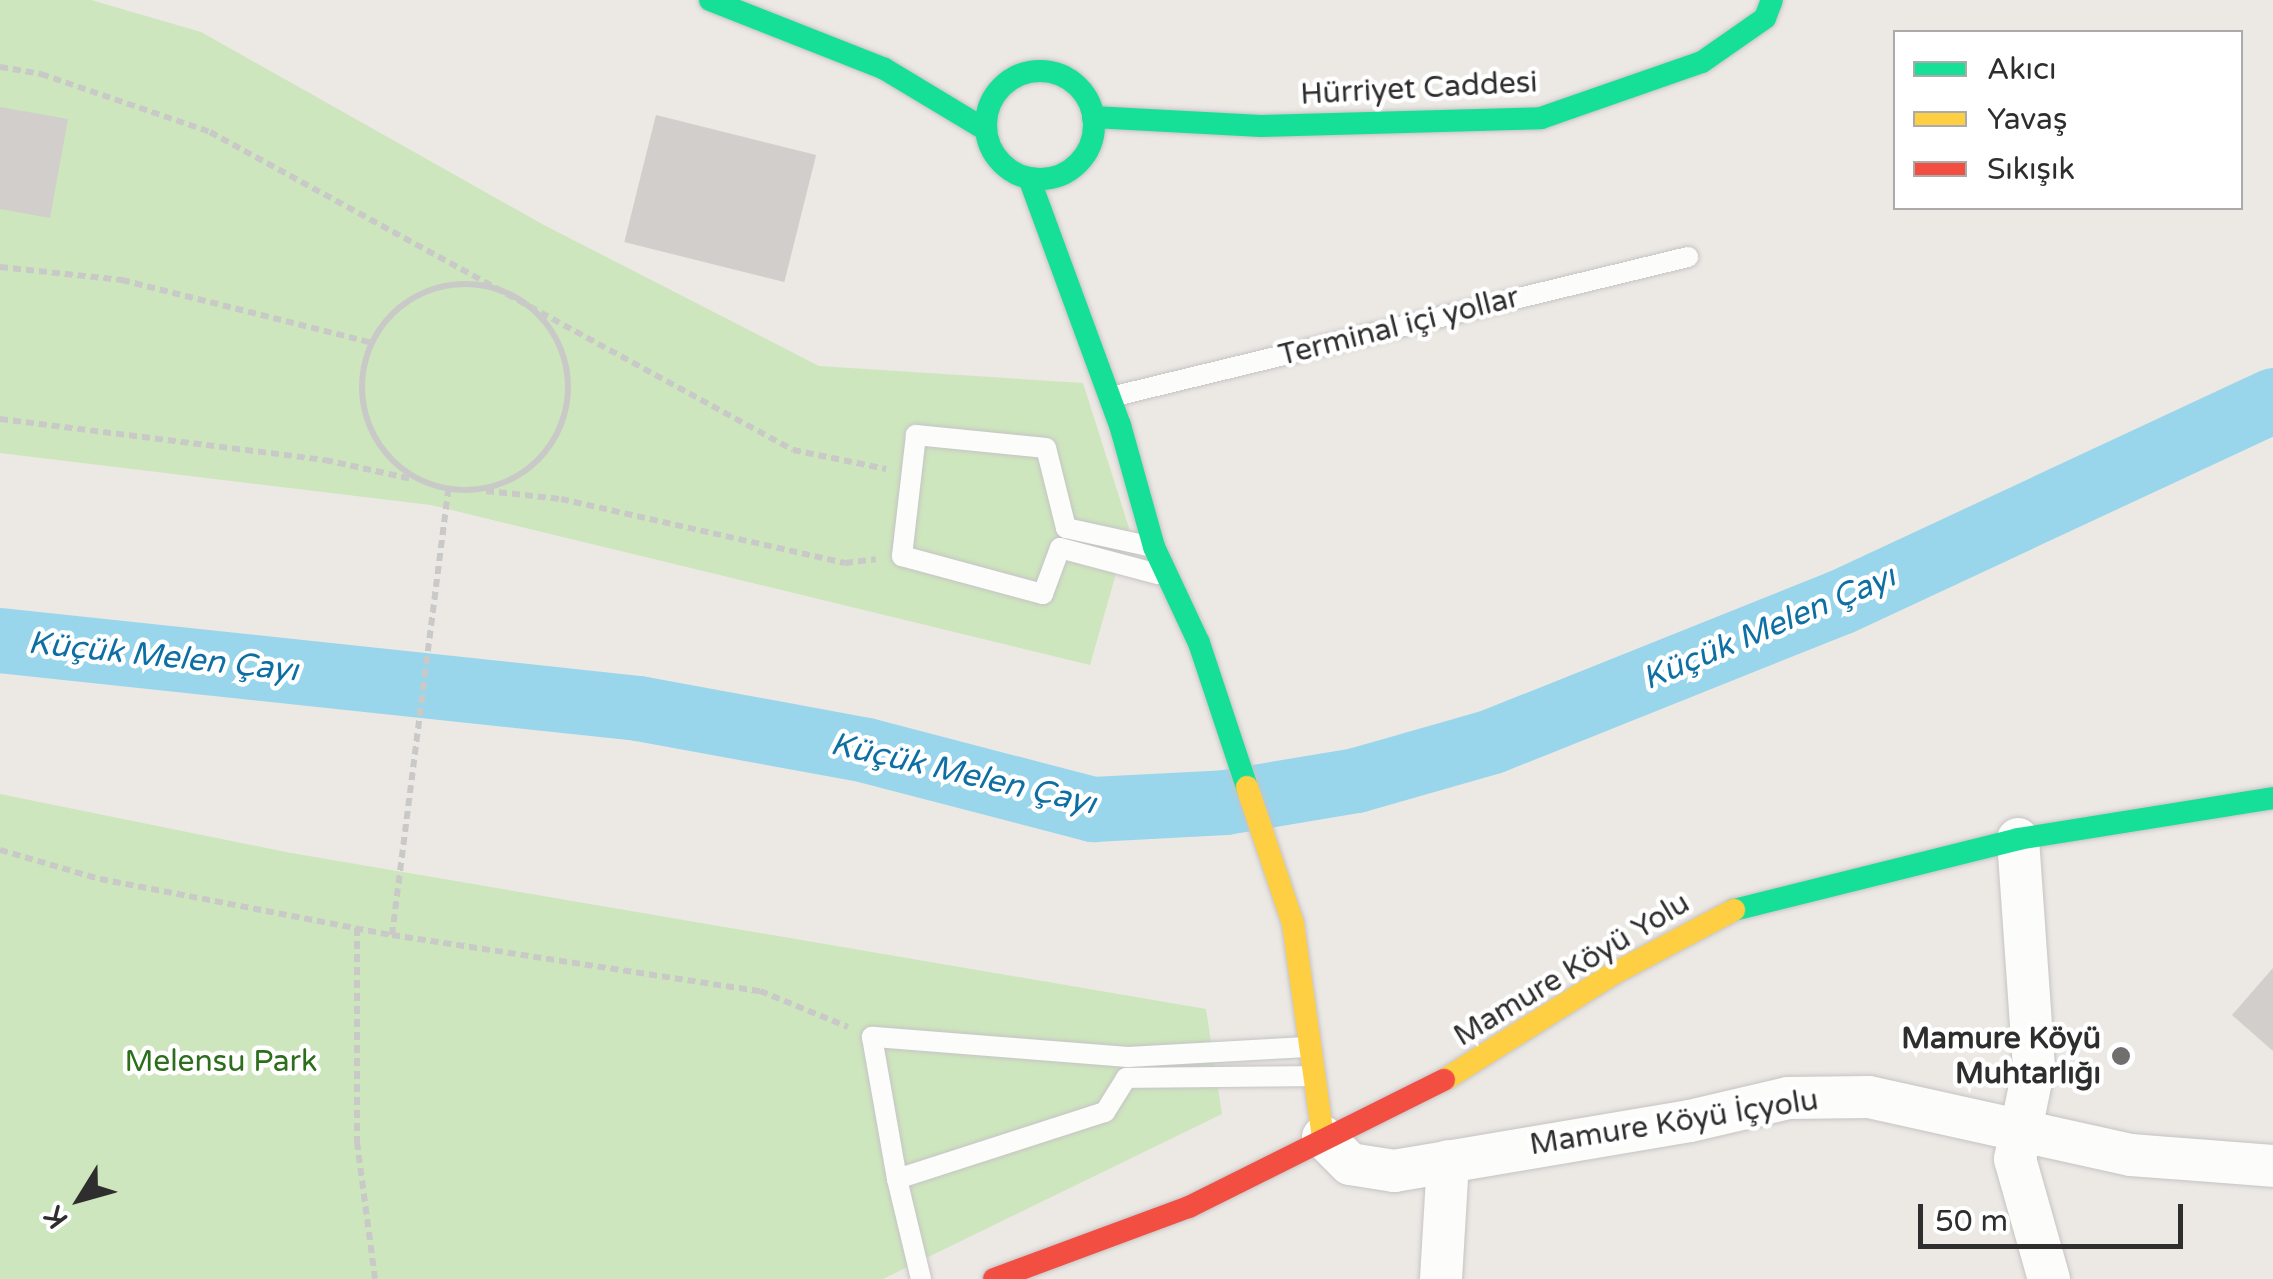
<!DOCTYPE html>
<meta charset="utf-8">
<style>
body{margin:0}
#map{position:relative;width:2273px;height:1279px;overflow:hidden;background:#ece8e4;font-family:"Varela Round",sans-serif}
div>[style]{position:absolute}
.green>*{inset:0;background:#cee6be}
.river>*{height:65px;margin:-32.5px;padding:0 32.5px;transform-origin:32.5px;border-radius:32.5px;background:#99d6ec}
.building>*{inset:0;background:#d1cecb;transform-origin:0 0}
.path>*{height:6px;margin-top:-3px;transform-origin:0;background:repeating-linear-gradient(90deg,#c9c9c8 0 8px,transparent 0 13px)}
.path>.ring{margin:-3px;padding:0;box-sizing:content-box;background:none;border:6px solid #c9c9c8;border-radius:50%}
.roads{filter:drop-shadow(0 0 2px #c5c4c5) drop-shadow(0 0 2px #c5c4c5)}
.lane>*{height:20px;margin:-10px;padding:0 10px;transform-origin:10px;border-radius:10px;background:#fcfcfb}
.street>*{height:42px;margin:-21px;padding:0 21px;transform-origin:21px;border-radius:21px;background:#fcfcfb}
.fast>*{height:22px;margin:-11px;padding:0 11px;transform-origin:11px;border-radius:11px;background:#16e098}
.fast>.ring{margin:-11px;padding:0;box-sizing:content-box;background:none;border:22px solid #16e098;border-radius:50%}
.slow>*{height:22px;margin:-11px;padding:0 11px;transform-origin:11px;border-radius:11px;background:#ffcf43}
.jam>*{height:22px;margin:-11px;padding:0 11px;transform-origin:11px;border-radius:11px;background:#f24e42}
.dots>*{width:28px;height:28px;translate:-50% -50%;box-sizing:border-box;border:5px solid #fff;border-radius:50%}
span{translate:-50% -50%;white-space:nowrap;text-align:center;line-height:1.15;-webkit-text-stroke:9px #fff;paint-order:stroke}
.street-label{font-size:30px;color:#2e2e2e}
.poi-label{font-size:30px;color:#2e2e2e;font-weight:700}
.right{translate:-100% -50%;text-align:right}
.park-label{font-size:30px;color:#2c6e1b}
.water-label{font-size:32px;color:#0d6fa3;font-style:italic}
.legend{position:absolute;left:1893px;top:30px;width:350px;height:180px;box-sizing:border-box;background:#fff;border:2px solid #ababab;margin:0;padding:12px 18px;list-style:none;font-size:30px;color:#2e2e2e}
.legend li{display:flex;align-items:center;gap:20px;height:50px}
.legend b{width:50px;border:2px solid #ababab}
.north{position:absolute;left:30px;top:1149px;width:100px;height:100px;-webkit-text-stroke:8px #fff;paint-order:stroke;rotate:233deg;font-size:28px;font-weight:700;line-height:40px;text-align:center;color:#2e2e2e}
.north::after{content:'';display:block;margin:auto;width:35px;height:45px;background:#2e2e2e;clip-path:polygon(50% 0,100% 100%,50% 72%,0 100%)}
.scale{position:absolute;left:1918px;top:1204px;width:265px;height:45px;box-sizing:border-box;border:5px solid #2e2e2e;border-top:0;padding-left:12px;font-size:30px;line-height:35px;white-space:nowrap;color:#2e2e2e;-webkit-text-stroke:8px #fff;paint-order:stroke}
</style>
<div id="map">
<div class="green">
<div style="clip-path:polygon(0 0,91px 0,201px 32px,542px 224px,819px 366px,1083px 383px,1129px 528px,1090px 665px,431px 505px,0 453px)"></div>
<div style="clip-path:polygon(0 794px,291px 853px,1206px 1009px,1222px 1114px,883px 1279px,0 1279px)"></div>
</div>
<div class="river">
<div style="left:0;top:640px;width:642px;rotate:6.08deg"></div>
<div style="left:638px;top:708px;width:232px;rotate:10.4deg"></div>
<div style="left:866px;top:750px;width:235px;rotate:14.6deg"></div>
<div style="left:1093px;top:809px;width:132px;rotate:-3deg"></div>
<div style="left:1225px;top:802px;width:133px;rotate:-9.5deg"></div>
<div style="left:1356px;top:780px;width:141px;rotate:-16deg"></div>
<div style="left:1492px;top:741px;width:375px;rotate:-21.8deg"></div>
<div style="left:1840px;top:602px;width:478px;rotate:-25deg"></div>
</div>
<div class="building">
<div style="clip-path:polygon(0 107px,68px 119px,50px 218px,0 209px)"></div>
<div style="left:656px;top:115px;width:165px;height:131px;rotate:14deg"></div>
<div style="clip-path:polygon(2273px 968px,2273px 1051px,2232px 1015px)"></div>
</div>
<div class="path">
<div style="left:0;top:67px;width:42px;rotate:9.7deg"></div>
<div style="left:41px;top:74px;width:179px;rotate:18.9deg"></div>
<div style="left:210px;top:132px;width:664px;rotate:28.61deg"></div>
<div style="left:793px;top:450px;width:95px;rotate:11.5deg"></div>
<div style="left:0;top:267px;width:123px;rotate:6.1deg"></div>
<div style="left:122px;top:280px;width:258px;rotate:14.1deg"></div>
<div class="ring" style="left:362px;top:284px;width:200px;height:200px"></div>
<div style="left:0;top:419px;width:328px;rotate:7.2deg"></div>
<div style="left:325px;top:460px;width:89px;rotate:12.3deg"></div>
<div style="left:486px;top:491px;width:75px;rotate:6.1deg"></div>
<div style="left:561px;top:499px;width:291px;rotate:12.7deg"></div>
<div style="left:845px;top:563px;width:31px;rotate:-7deg"></div>
<div style="left:0;top:850px;width:104px;rotate:16.2deg"></div>
<div style="left:100px;top:879px;width:297px;rotate:10.9deg"></div>
<div style="left:392px;top:935px;width:372px;rotate:8.7deg"></div>
<div style="left:760px;top:991px;width:95px;rotate:22.2deg"></div>
<div style="left:357px;top:928px;width:214px;rotate:90deg"></div>
<div style="left:357px;top:1142px;width:138px;rotate:82.5deg"></div>
<div style="left:392px;top:935px;width:449px;rotate:-82.8deg"></div>
</div>
<div class="roads">
<div class="lane">
<div style="left:1111px;top:397px;width:594px;rotate:-13.64deg"></div>
<div style="left:1148px;top:546px;width:84px;rotate:-167.6deg"></div>
<div style="left:1066px;top:528px;width:82px;rotate:-104deg"></div>
<div style="left:1046px;top:448px;width:131px;rotate:-174.3deg"></div>
<div style="left:916px;top:435px;width:122px;rotate:96.6deg"></div>
<div style="left:902px;top:556px;width:146px;rotate:15.1deg"></div>
<div style="left:1043px;top:594px;width:49px;rotate:-69.7deg"></div>
<div style="left:1060px;top:548px;width:101px;rotate:14.9deg"></div>
<div style="left:1306px;top:1047px;width:178px;rotate:176.8deg"></div>
<div style="left:1128px;top:1057px;width:257px;rotate:-175.5deg"></div>
<div style="left:872px;top:1037px;width:144px;rotate:80deg"></div>
<div style="left:897px;top:1179px;width:219px;rotate:-17.9deg"></div>
<div style="left:1105px;top:1112px;width:40px;rotate:-58deg"></div>
<div style="left:1126px;top:1078px;width:185px;rotate:-0.6deg"></div>
<div style="left:897px;top:1179px;width:103px;rotate:76.5deg"></div>
</div>
<div class="street">
<div style="left:2018px;top:839px;width:228px;rotate:86deg"></div>
<div style="left:2034px;top:1066px;width:95px;rotate:101.5deg"></div>
<div style="left:2015px;top:1159px;width:125px;rotate:74.2deg"></div>
<div style="left:1323px;top:1137px;width:38px;rotate:45deg"></div>
<div style="left:1350px;top:1164px;width:45px;rotate:9deg"></div>
<div style="left:1394px;top:1171px;width:300px;rotate:-9.6deg"></div>
<div style="left:1690px;top:1121px;width:101px;rotate:-13.2deg"></div>
<div style="left:1788px;top:1098px;width:81px;rotate:-0.7deg"></div>
<div style="left:1869px;top:1097px;width:268px;rotate:12.5deg"></div>
<div style="left:2131px;top:1155px;width:142px;rotate:4.4deg"></div>
<div style="left:1441px;top:1279px;width:118px;rotate:-86.6deg"></div>
</div>
<div class="fast">
<div style="left:710px;top:0;width:186px;rotate:21.5deg"></div>
<div style="left:883px;top:68px;width:120px;rotate:31deg"></div>
<div class="ring" style="left:986px;top:71px;width:86px;height:86px"></div>
<div style="left:1093px;top:117px;width:168px;rotate:3.1deg"></div>
<div style="left:1261px;top:126px;width:280px;rotate:-1.6deg"></div>
<div style="left:1541px;top:118px;width:170px;rotate:-19.2deg"></div>
<div style="left:1702px;top:62px;width:77px;rotate:-34.9deg"></div>
<div style="left:1765px;top:18px;width:19px;rotate:-69deg"></div>
<div style="left:1029px;top:178px;width:263px;rotate:69.8deg"></div>
<div style="left:1120px;top:425px;width:127px;rotate:74.4deg"></div>
<div style="left:1154px;top:547px;width:106px;rotate:64.9deg"></div>
<div style="left:1199px;top:643px;width:152px;rotate:71.6deg"></div>
<div style="left:1734px;top:910px;width:293px;rotate:-14deg"></div>
<div style="left:2018px;top:839px;width:258px;rotate:-9.1deg"></div>
</div>
<div class="slow">
<div style="left:1247px;top:787px;width:145px;rotate:71.4deg"></div>
<div style="left:1293px;top:924px;width:215px;rotate:82deg"></div>
<div style="left:1444px;top:1080px;width:199px;rotate:-32.1deg"></div>
<div style="left:1613px;top:974px;width:137px;rotate:-27.9deg"></div>
</div>
<div class="jam">
<div style="left:994px;top:1279px;width:208px;rotate:-20.3deg"></div>
<div style="left:1189px;top:1207px;width:285px;rotate:-26.5deg"></div>
</div>
</div>
<div class="dots">
<div style="left:2121px;top:1056px;background:#706f6e"></div>
</div>
<div class="street-label">
<span style="left:1419px;top:89px;rotate:-3deg">Hürriyet Caddesi</span>
<span style="left:1399px;top:327px;rotate:-14deg">Terminal içi yollar</span>
<span style="left:1572px;top:970px;rotate:-31deg">Mamure Köyü Yolu</span>
<span style="left:1674px;top:1123px;rotate:-9deg">Mamure Köyü İçyolu</span>
</div>
<div class="poi-label">
<span class="right" style="left:2101px;top:1056px">Mamure Köyü<br>Muhtarlığı</span>
</div>
<div class="park-label">
<span style="left:221px;top:1062px">Melensu Park</span>
</div>
<div class="water-label">
<span style="left:1769px;top:628px;rotate:-23deg">Küçük Melen Çayı</span>
<span style="left:163px;top:657px;rotate:6deg">Küçük Melen Çayı</span>
<span style="left:963px;top:774px;rotate:13deg">Küçük Melen Çayı</span>
</div>
<ul class="legend">
<li><b style="height:12px;background:#16e098"></b>Akıcı</li>
<li><b style="height:12px;background:#ffcf43"></b>Yavaş</li>
<li><b style="height:12px;background:#f24e42"></b>Sıkışık</li>
</ul>
<div class="north">K</div>
<div class="scale">50 m</div>
</div>
